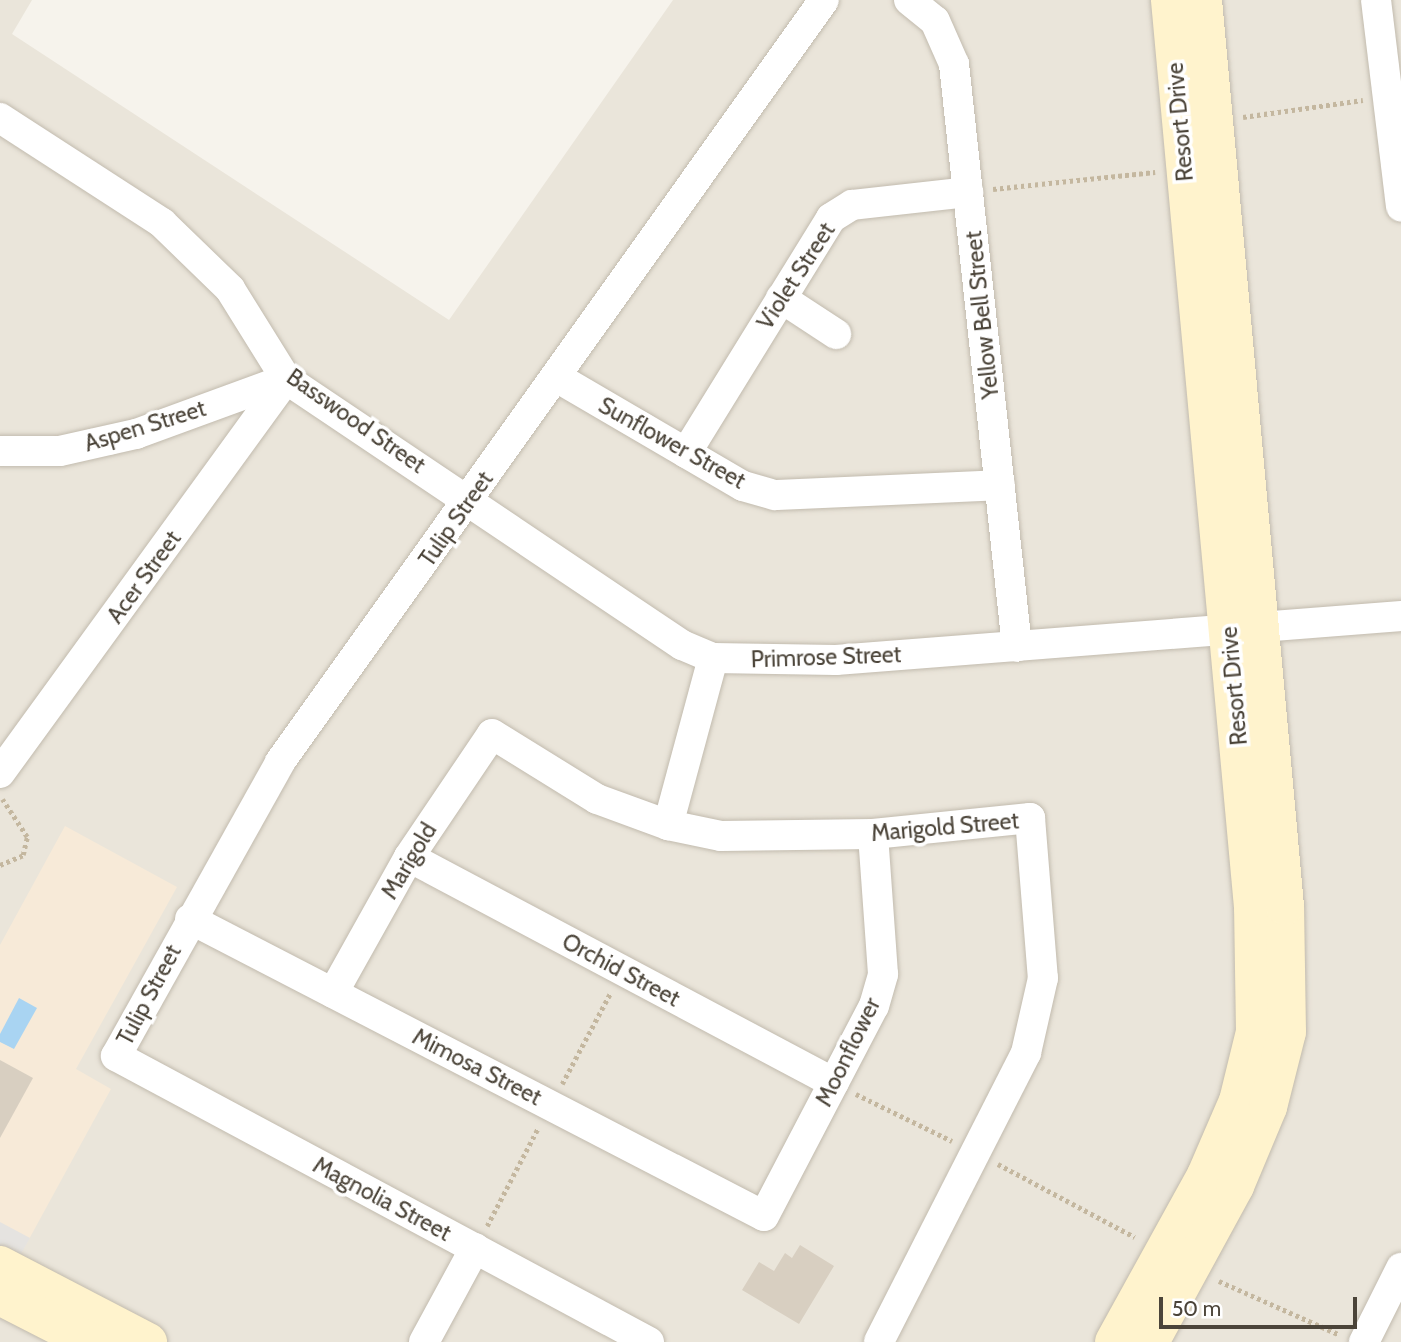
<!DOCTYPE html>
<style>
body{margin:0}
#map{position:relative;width:1401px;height:1342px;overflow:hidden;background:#f6f3ec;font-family:Cabin,sans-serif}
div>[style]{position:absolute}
.residential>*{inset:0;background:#eae5da}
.commercial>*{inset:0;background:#f7ead8}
.parking>*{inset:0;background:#e5e3e0}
.water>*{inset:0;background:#a9d4f2}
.building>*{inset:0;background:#d8cfc1}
.path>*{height:4.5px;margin-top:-2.25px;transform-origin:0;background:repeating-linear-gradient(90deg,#c4b79f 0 3.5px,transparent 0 7px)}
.roads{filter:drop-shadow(0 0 2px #c2bbae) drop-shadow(0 0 2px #c2bbae)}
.street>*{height:30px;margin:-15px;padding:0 15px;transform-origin:15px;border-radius:15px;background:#fff}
.secondary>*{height:38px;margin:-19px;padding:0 19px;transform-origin:19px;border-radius:19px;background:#fff3cd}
span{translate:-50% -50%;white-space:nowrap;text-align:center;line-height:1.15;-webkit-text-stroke:7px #fff;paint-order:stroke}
.street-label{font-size:23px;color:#4b4439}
.scale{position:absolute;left:1159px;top:1297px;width:198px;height:32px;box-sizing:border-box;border:4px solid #4b4439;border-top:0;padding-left:9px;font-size:21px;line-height:24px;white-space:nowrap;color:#4b4439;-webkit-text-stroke:5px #fff;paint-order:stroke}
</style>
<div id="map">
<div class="residential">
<div style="clip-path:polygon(0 0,32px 0,12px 34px,449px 320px,673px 0,1401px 0,1401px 1342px,0 1342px)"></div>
</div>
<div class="commercial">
<div style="clip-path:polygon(65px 826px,177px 887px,76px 1069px,111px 1089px,16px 1263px,0 1254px,0 945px)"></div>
</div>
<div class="parking">
<div style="clip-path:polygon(0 1222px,30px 1238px,16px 1263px,0 1254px)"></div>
</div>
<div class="water">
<div style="clip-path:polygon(19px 998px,37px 1008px,14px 1049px,0 1042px,0 1034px)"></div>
</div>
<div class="building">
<div style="clip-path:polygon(0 1060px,33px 1078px,0 1138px)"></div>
<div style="clip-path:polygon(800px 1245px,834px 1266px,799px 1324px,742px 1290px,759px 1262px,774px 1271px,785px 1253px,792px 1258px)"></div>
</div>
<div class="path">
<div style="left:1243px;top:117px;width:121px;rotate:-8.1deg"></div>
<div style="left:993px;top:189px;width:163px;rotate:-6deg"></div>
<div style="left:0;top:865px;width:25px;rotate:-23deg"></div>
<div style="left:23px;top:855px;width:18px;rotate:-77deg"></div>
<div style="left:27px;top:837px;width:45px;rotate:-123.3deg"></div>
<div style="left:562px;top:1084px;width:104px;rotate:-62deg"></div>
<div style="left:856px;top:1094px;width:107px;rotate:26.1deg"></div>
<div style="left:998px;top:1164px;width:155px;rotate:28.1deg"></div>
<div style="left:487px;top:1226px;width:110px;rotate:-62.5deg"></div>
<div style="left:1219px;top:1281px;width:130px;rotate:24deg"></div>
</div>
<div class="roads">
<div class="street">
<div style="left:909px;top:0;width:33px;rotate:39deg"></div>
<div style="left:935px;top:21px;width:47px;rotate:66.2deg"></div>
<div style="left:954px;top:64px;width:586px;rotate:83.83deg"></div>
<div style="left:1376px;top:0;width:208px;rotate:83.1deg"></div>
<div style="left:0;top:118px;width:193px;rotate:32.9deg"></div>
<div style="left:162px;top:223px;width:95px;rotate:44.1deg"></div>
<div style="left:230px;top:289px;width:106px;rotate:58.1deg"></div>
<div style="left:286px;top:379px;width:477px;rotate:33.9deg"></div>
<div style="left:682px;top:645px;width:34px;rotate:23deg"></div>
<div style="left:713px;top:658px;width:123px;rotate:0.9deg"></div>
<div style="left:836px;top:660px;width:567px;rotate:-4.45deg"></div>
<div style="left:781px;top:298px;width:66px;rotate:33.2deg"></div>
<div style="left:558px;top:378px;width:214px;rotate:30.3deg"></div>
<div style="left:743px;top:486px;width:33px;rotate:16deg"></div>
<div style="left:775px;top:495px;width:225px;rotate:-2.5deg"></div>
<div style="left:0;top:451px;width:60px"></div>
<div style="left:60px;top:451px;width:78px;rotate:-12.6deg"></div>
<div style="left:136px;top:434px;width:160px;rotate:-20.1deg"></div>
<div style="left:686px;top:453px;width:276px;rotate:-58.3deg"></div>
<div style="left:831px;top:218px;width:25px;rotate:-32deg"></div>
<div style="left:852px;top:205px;width:117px;rotate:-6.4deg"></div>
<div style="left:0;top:773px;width:487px;rotate:-54deg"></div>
<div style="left:668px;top:825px;width:173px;rotate:-74.9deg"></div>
<div style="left:409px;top:857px;width:481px;rotate:28deg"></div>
<div style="left:190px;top:919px;width:646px;rotate:27.36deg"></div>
<div style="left:764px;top:1216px;width:237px;rotate:-62.4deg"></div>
<div style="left:874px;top:1006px;width:33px;rotate:-74deg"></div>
<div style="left:883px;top:974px;width:140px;rotate:-94.1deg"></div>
<div style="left:333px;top:993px;width:156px;rotate:-60.8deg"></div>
<div style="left:409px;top:857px;width:148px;rotate:-56deg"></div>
<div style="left:492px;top:734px;width:123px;rotate:31.8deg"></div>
<div style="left:597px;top:799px;width:76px;rotate:20.1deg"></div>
<div style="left:668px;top:825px;width:54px;rotate:11.7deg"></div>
<div style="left:721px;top:836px;width:152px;rotate:-0.8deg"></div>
<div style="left:873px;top:834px;width:158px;rotate:-5.8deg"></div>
<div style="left:1030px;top:818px;width:161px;rotate:85.4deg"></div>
<div style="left:1043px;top:978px;width:77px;rotate:102.8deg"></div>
<div style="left:1026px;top:1053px;width:324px;rotate:117deg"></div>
<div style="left:424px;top:1342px;width:107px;rotate:-61.5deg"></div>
<div style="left:649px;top:1342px;width:605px;rotate:-151.78deg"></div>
<div style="left:116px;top:1056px;width:337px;rotate:-60.8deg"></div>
<div style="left:280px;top:762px;width:936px;rotate:-54.48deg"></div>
<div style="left:1364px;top:1342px;width:83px;rotate:-63.4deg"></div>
</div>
<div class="secondary">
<div style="left:0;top:1265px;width:167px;rotate:27.5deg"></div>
<div style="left:0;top:1296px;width:101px;rotate:27.1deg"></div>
<div style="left:1114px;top:1342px;width:191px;rotate:-61.1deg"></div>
<div style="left:1206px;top:1175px;width:81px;rotate:-66.6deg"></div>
<div style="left:1238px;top:1101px;width:71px;rotate:-76.2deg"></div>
<div style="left:1255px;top:1032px;width:125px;rotate:-90.9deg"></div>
<div style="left:1253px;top:907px;width:911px;rotate:-95.23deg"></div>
<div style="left:1150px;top:1342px;width:178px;rotate:-61.4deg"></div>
<div style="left:1235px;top:1186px;width:86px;rotate:-67.3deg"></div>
<div style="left:1268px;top:1107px;width:77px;rotate:-75.8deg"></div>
<div style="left:1287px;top:1032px;width:126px;rotate:-90.9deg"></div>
<div style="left:1285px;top:906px;width:910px;rotate:-95.17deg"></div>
</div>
</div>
<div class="street-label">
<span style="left:1180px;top:122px;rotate:-95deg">Resort Drive</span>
<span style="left:796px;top:276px;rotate:-57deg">Violet Street</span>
<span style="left:982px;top:315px;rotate:-96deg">Yellow Bell Street</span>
<span style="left:356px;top:421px;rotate:35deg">Basswood Street</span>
<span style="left:145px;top:426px;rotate:-17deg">Aspen Street</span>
<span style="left:672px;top:443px;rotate:29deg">Sunflower Street</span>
<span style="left:456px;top:519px;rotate:-55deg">Tulip Street</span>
<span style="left:144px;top:577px;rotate:-54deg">Acer Street</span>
<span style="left:826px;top:657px;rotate:-2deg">Primrose Street</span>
<span style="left:1234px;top:686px;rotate:-95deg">Resort Drive</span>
<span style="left:945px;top:827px;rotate:-5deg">Marigold Street</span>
<span style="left:409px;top:861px;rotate:-59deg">Marigold</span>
<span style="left:621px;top:970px;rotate:28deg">Orchid Street</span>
<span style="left:149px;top:995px;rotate:-62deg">Tulip Street</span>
<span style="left:848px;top:1052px;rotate:-64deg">Moonflower</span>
<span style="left:477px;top:1067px;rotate:27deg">Mimosa Street</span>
<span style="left:382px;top:1199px;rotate:28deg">Magnolia Street</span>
</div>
<div class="scale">50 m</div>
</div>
